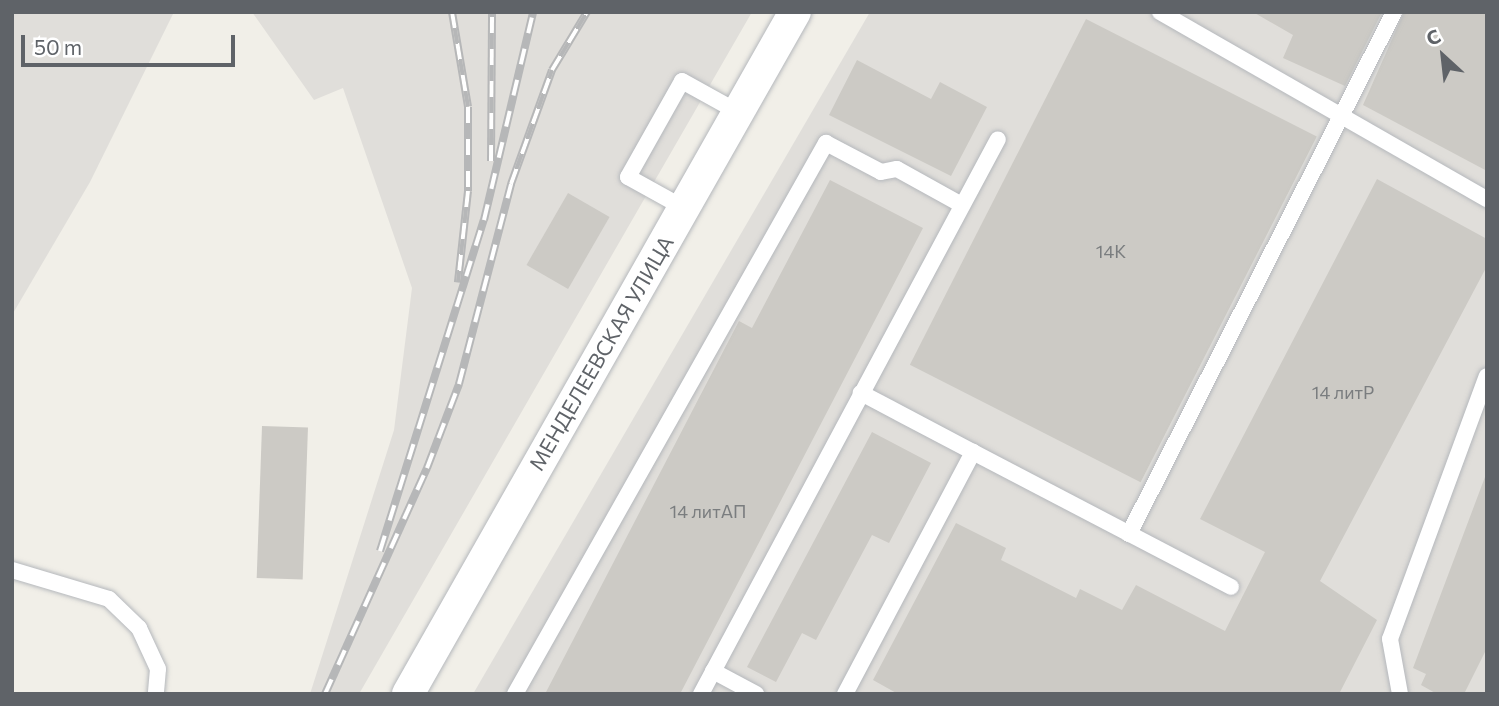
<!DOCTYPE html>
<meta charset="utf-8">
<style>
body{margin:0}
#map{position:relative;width:1499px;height:706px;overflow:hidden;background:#f1efe8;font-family:Commissioner,sans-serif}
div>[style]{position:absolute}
.industrial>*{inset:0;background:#e0deda}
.building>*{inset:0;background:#cccac5;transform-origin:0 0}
.roads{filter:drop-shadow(0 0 2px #b5b8bc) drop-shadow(0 0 2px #b5b8bc)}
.service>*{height:16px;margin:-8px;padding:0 8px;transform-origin:8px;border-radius:8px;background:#fff}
.minor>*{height:32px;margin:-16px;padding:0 16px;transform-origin:16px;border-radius:16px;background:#fff}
.rail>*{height:8px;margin-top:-4px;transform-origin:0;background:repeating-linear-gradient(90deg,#fff 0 16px,#b6b7b8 0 32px);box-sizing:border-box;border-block:2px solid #b6b7b8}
span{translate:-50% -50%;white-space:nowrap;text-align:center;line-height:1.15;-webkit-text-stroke:5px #fff;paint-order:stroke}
.number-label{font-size:18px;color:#7a7d7f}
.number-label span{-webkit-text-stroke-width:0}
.street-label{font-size:21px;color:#5f6368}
.frame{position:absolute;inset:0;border:14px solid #5f6368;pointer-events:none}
.north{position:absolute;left:1408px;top:21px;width:70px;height:70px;-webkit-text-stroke:5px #fff;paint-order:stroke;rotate:333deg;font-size:19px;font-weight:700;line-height:28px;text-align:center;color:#5f6368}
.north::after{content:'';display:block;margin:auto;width:24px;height:32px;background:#5f6368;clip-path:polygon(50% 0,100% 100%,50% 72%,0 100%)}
.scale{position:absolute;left:21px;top:35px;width:214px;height:32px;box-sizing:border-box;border:4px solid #5f6368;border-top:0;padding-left:9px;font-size:21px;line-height:24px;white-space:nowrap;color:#5f6368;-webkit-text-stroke:5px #fff;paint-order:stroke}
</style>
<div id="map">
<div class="industrial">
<div style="clip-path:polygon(12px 12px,174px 12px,90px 182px,12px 315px)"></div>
<div style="clip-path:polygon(252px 12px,752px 12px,359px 694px,310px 694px,394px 430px,412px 288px,343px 88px,314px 100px)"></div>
<div style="clip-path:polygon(870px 12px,1487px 12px,1487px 694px,473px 694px)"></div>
</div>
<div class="building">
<div style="clip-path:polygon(1253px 12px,1382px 12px,1345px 86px,1283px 58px,1293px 35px)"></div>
<div style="clip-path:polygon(1404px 12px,1487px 12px,1487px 171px,1363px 105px)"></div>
<div style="left:1086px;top:19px;width:259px;height:388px;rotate:27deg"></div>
<div style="clip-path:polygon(857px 60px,931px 99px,940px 82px,987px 107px,951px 176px,829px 115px)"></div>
<div style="clip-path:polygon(1377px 179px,1487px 239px,1487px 266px,1320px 581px,1377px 620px,1339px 694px,898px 694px,873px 680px,956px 523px,1006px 548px,1001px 560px,1076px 598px,1080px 589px,1122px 610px,1136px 585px,1225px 631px,1265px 552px,1200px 519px)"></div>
<div style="clip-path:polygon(830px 180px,923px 228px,680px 694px,545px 694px,739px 321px,752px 328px)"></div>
<div style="left:568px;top:193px;width:48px;height:83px;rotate:30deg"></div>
<div style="left:262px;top:426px;width:46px;height:152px;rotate:2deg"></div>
<div style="clip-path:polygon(872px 432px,931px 463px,889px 543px,872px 535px,816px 640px,802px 633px,776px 682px,747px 667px)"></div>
<div style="clip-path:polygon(1485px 477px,1487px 648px,1464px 694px,1437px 694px,1421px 685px,1426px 674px,1413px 668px)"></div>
</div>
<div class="roads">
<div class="service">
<div style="left:1160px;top:12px;width:377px;rotate:29.8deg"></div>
<div style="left:684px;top:208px;width:64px;rotate:-151deg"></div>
<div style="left:628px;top:177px;width:110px;rotate:-60.6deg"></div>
<div style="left:682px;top:81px;width:64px;rotate:29deg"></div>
<div style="left:973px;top:452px;width:291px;rotate:27.6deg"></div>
<div style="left:1129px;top:534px;width:585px;rotate:-63.08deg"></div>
<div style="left:12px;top:570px;width:101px;rotate:16.6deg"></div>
<div style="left:109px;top:599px;width:42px;rotate:44deg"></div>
<div style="left:139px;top:628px;width:45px;rotate:65.1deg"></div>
<div style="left:158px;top:669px;width:25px;rotate:95deg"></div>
<div style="left:713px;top:671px;width:49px;rotate:28.1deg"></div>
<div style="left:515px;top:694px;width:633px;rotate:-60.56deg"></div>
<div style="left:826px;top:143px;width:62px;rotate:27.8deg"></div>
<div style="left:881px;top:172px;width:16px;rotate:-11deg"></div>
<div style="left:897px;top:169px;width:74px;rotate:29deg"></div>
<div style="left:701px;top:694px;width:629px;rotate:-61.85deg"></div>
<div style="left:845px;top:694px;width:274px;rotate:-62.1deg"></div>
<div style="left:973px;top:452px;width:127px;rotate:-152.2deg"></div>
<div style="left:1400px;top:694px;width:56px;rotate:-100.3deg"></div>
<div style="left:1390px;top:639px;width:280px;rotate:-69.8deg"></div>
</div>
<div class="minor">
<div style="left:408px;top:694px;width:784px;rotate:-60.43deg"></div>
</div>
</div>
<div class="rail">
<div style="left:452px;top:12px;width:96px;rotate:80.4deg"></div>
<div style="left:468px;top:107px;width:84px;rotate:90deg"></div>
<div style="left:468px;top:191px;width:92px;rotate:96.3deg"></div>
<div style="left:491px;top:161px;width:149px;rotate:-89.6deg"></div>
<div style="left:380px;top:551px;width:347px;rotate:-72.6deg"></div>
<div style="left:484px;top:220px;width:214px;rotate:-76.7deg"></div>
<div style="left:325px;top:694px;width:248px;rotate:-65.7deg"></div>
<div style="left:427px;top:468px;width:90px;rotate:-69.1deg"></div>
<div style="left:459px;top:384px;width:207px;rotate:-75.4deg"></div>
<div style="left:511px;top:184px;width:121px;rotate:-70.2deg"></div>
<div style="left:552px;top:70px;width:68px;rotate:-58.9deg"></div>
</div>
<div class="number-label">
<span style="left:1111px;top:251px">14К</span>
<span style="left:1343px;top:392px">14 литР</span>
<span style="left:708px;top:511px">14 литАП</span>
</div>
<div class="street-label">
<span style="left:601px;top:353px;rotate:-60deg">МЕНДЕЛЕЕВСКАЯ УЛИЦА</span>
</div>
<div class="frame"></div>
<div class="north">С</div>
<div class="scale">50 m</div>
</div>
